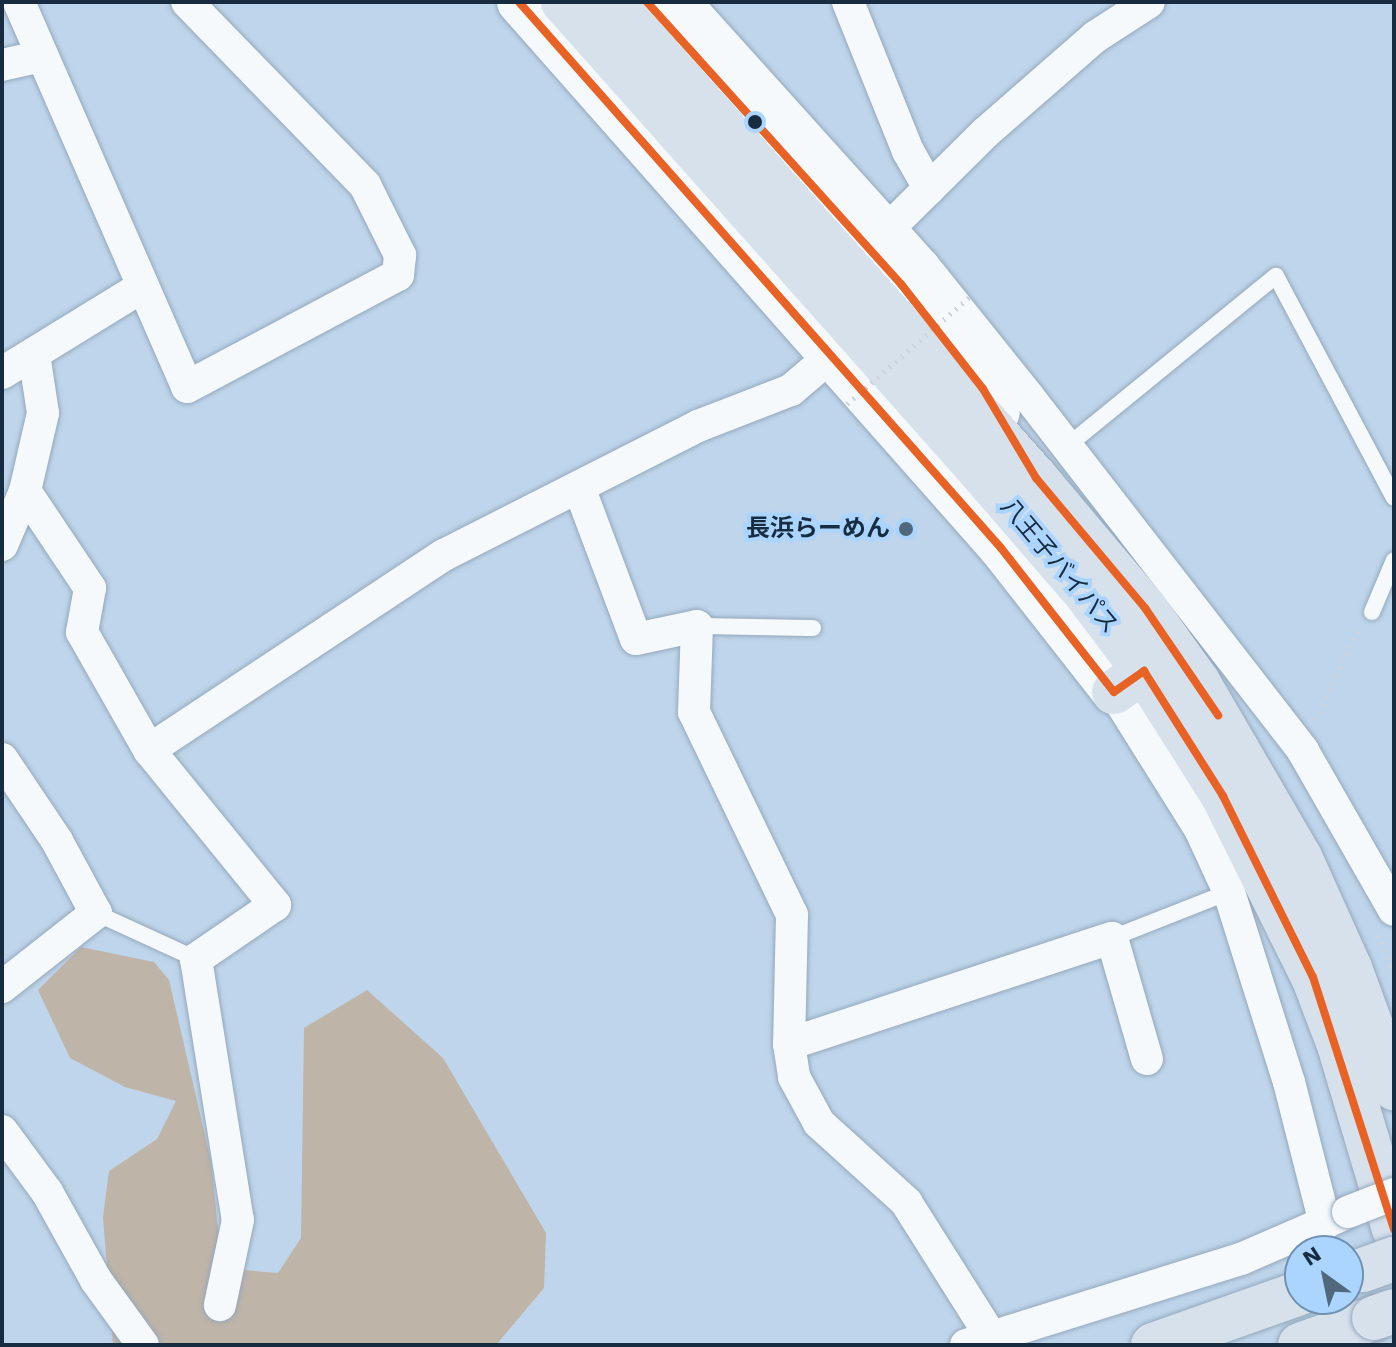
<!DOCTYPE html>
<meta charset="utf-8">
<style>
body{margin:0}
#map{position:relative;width:1396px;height:1347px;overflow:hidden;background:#bed5eb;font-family:"Work Sans","Noto Sans JP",sans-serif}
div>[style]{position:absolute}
.green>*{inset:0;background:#beb4a8}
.path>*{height:5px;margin-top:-2.5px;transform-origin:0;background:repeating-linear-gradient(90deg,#ccd4dc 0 2px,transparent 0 8px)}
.roads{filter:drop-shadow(0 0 2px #95a8bb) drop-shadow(0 0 2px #95a8bb)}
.lane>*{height:16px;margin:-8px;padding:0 8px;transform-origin:8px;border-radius:8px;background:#f5f9fc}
.street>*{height:32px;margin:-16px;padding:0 16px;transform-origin:16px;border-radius:16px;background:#f5f9fc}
.secondary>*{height:44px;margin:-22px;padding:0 22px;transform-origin:22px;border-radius:22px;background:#f5f9fc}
.highway>*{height:44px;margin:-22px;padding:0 22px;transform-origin:22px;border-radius:22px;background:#d6e1ec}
.path-bridge>*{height:5px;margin-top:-2.5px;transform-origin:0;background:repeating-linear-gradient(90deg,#ccd4dc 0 2px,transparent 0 8px)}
.bridges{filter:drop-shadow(0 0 2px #95a8bb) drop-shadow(0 0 2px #95a8bb)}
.street-bridge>*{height:32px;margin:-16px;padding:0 16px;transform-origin:16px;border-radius:16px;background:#f5f9fc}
.highway-bridge>*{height:44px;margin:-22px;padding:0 22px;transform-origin:22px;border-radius:22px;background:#d6e1ec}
.bus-1>*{height:8px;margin:-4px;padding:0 4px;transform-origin:4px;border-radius:4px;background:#e76224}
.dots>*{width:22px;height:22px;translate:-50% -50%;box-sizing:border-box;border:4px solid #abd5fe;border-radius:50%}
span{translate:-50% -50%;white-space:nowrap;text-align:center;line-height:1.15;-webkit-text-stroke:8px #abd5fe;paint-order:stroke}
.poi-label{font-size:24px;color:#172c40;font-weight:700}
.right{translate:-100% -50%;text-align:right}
.street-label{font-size:24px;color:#172c40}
.frame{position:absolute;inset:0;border:4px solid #172c40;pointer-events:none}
.north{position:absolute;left:1284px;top:1235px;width:80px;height:80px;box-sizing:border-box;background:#abd5fe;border:2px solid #7091b2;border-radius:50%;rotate:327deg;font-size:22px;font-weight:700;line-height:32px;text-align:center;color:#172c40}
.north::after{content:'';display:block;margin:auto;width:28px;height:36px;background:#51677c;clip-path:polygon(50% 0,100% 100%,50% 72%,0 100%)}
</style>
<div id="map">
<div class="green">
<div style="clip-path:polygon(81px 947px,154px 962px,169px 980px,211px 1161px,218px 1229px,244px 1270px,278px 1273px,301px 1238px,304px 1028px,367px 990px,443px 1058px,546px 1233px,544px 1288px,496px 1345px,113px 1345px,103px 1217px,109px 1171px,157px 1139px,176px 1101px,125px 1087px,70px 1058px,38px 990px)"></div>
</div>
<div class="path">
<div style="left:1316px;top:720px;width:101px;rotate:-65.5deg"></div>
<div style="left:1378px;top:935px;width:42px;rotate:69deg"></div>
</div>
<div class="roads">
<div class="lane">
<div style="left:1066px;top:447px;width:271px;rotate:-39.2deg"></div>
<div style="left:1276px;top:276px;width:251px;rotate:62deg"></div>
<div style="left:1372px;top:612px;width:56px;rotate:-67.1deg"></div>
<div style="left:697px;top:626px;width:116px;rotate:1deg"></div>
<div style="left:96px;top:913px;width:110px;rotate:24.7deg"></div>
<div style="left:1112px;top:938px;width:126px;rotate:-21.5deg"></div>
</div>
<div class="street">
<div style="left:19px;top:2px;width:420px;rotate:66.4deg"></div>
<div style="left:187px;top:387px;width:239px;rotate:-28deg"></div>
<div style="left:398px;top:275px;width:20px;rotate:-84deg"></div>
<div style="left:400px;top:255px;width:78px;rotate:-116.6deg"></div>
<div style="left:365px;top:185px;width:255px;rotate:-134.2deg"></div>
<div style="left:686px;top:2px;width:354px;rotate:48deg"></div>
<div style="left:923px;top:265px;width:168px;rotate:51.3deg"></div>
<div style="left:1028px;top:396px;width:449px;rotate:52.2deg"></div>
<div style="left:1303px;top:751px;width:183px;rotate:60.2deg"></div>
<div style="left:848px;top:2px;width:161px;rotate:68.1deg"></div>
<div style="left:908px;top:151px;width:43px;rotate:60.4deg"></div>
<div style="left:2px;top:65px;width:41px;rotate:-12.7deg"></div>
<div style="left:889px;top:228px;width:135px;rotate:-44.7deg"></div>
<div style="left:985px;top:133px;width:146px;rotate:-41.1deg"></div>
<div style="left:1095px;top:37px;width:64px;rotate:-32.9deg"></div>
<div style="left:2px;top:373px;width:162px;rotate:-31.6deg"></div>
<div style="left:580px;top:490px;width:159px;rotate:69.4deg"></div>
<div style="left:636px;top:639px;width:62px;rotate:-12deg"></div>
<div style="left:697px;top:626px;width:86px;rotate:92deg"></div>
<div style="left:694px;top:712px;width:225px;rotate:64.2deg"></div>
<div style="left:792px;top:915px;width:129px;rotate:91.3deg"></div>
<div style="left:789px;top:1044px;width:33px;rotate:81deg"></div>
<div style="left:794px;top:1077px;width:52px;rotate:61.5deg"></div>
<div style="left:819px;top:1123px;width:118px;rotate:42.2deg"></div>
<div style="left:906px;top:1202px;width:161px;rotate:57.7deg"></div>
<div style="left:25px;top:491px;width:117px;rotate:56.2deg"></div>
<div style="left:90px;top:588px;width:45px;rotate:100.3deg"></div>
<div style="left:82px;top:632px;width:136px;rotate:60.4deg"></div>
<div style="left:149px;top:750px;width:354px;rotate:-33.5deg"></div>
<div style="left:444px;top:555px;width:285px;rotate:-26.9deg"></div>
<div style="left:698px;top:426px;width:100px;rotate:-21.2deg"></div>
<div style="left:791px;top:390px;width:52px;rotate:-40.4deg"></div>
<div style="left:2px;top:545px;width:59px;rotate:-66.9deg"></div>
<div style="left:25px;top:491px;width:80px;rotate:-77deg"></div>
<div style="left:43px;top:413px;width:60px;rotate:-98.7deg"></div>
<div style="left:1114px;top:692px;width:162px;rotate:57.9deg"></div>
<div style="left:1200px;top:829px;width:69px;rotate:65.3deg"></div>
<div style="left:1229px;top:892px;width:199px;rotate:72.5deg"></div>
<div style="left:1289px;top:1082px;width:146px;rotate:75.7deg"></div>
<div style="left:149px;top:750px;width:200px;rotate:50.9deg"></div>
<div style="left:275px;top:905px;width:96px;rotate:145.6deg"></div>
<div style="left:196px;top:959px;width:264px;rotate:80.9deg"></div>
<div style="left:238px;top:1220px;width:87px;rotate:102deg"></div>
<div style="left:2px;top:759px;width:99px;rotate:56.1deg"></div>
<div style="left:57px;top:841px;width:82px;rotate:61.6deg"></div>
<div style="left:96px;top:913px;width:120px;rotate:141.8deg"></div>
<div style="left:789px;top:1044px;width:340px;rotate:-18.2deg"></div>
<div style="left:1112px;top:938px;width:126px;rotate:73.9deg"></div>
<div style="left:2px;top:1131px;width:76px;rotate:53.6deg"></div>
<div style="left:47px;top:1192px;width:101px;rotate:60.9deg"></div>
<div style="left:96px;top:1280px;width:80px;rotate:54.1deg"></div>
<div style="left:966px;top:1345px;width:288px;rotate:-17.4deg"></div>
<div style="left:1241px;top:1259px;width:110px;rotate:-23.5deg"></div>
</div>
<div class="secondary">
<div style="left:519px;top:2px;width:728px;rotate:48.56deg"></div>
<div style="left:1001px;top:548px;width:183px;rotate:51.9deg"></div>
<div style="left:647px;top:2px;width:380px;rotate:48deg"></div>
<div style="left:901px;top:284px;width:161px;rotate:53.1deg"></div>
</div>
<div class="highway">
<div style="left:563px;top:2px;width:628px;rotate:48.36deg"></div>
<div style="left:980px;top:471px;width:162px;rotate:49.2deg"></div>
<div style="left:1086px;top:594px;width:96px;rotate:53deg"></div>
<div style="left:1144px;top:671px;width:148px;rotate:57.7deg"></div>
<div style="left:1223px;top:796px;width:202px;rotate:63.6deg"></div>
<div style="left:1313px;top:977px;width:73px;rotate:69.1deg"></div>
<div style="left:1339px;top:1045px;width:192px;rotate:73.4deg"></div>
<div style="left:612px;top:2px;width:637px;rotate:48.31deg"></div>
<div style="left:1036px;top:478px;width:170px;rotate:50deg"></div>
<div style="left:1145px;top:608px;width:91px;rotate:54.4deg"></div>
<div style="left:1198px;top:682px;width:203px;rotate:59.8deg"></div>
<div style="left:1300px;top:857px;width:122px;rotate:65.8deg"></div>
<div style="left:1350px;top:968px;width:128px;rotate:69.9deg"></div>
<div style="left:1114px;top:692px;width:37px;rotate:-35deg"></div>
<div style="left:1153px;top:1345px;width:156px;rotate:-19.5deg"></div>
<div style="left:1300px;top:1345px;width:79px;rotate:-20deg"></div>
</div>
</div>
<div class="path-bridge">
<div style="left:847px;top:404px;width:166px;rotate:-41.1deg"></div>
</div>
<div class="bridges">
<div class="street-bridge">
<div style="left:1348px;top:1212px;width:49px;rotate:-21.4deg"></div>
</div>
<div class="highway-bridge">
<div style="left:1363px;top:1270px;width:33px;rotate:-20deg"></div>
<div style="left:1374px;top:1318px;width:21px;rotate:-19deg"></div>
</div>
</div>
<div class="bus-1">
<div style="left:519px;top:2px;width:728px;rotate:48.56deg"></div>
<div style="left:1001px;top:548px;width:183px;rotate:51.9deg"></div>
<div style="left:1114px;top:692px;width:37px;rotate:-35deg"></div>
<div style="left:1144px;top:671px;width:148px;rotate:57.7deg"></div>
<div style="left:1223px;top:796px;width:202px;rotate:63.6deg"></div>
<div style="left:1313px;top:977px;width:265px;rotate:72.2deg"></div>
<div style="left:647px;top:2px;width:380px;rotate:48deg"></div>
<div style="left:901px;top:284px;width:133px;rotate:52deg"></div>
<div style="left:983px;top:389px;width:104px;rotate:59.2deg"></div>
<div style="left:1036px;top:478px;width:170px;rotate:50deg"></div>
<div style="left:1145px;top:608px;width:130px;rotate:55.7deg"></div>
</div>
<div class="dots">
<div style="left:755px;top:122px;background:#172c40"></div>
<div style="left:906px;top:529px;background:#51677c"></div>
</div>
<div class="poi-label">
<span class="right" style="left:890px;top:529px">長浜らーめん</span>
</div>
<div class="street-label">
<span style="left:1059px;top:566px;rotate:50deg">八王子バイパス</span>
</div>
<div class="frame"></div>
<div class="north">N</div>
</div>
